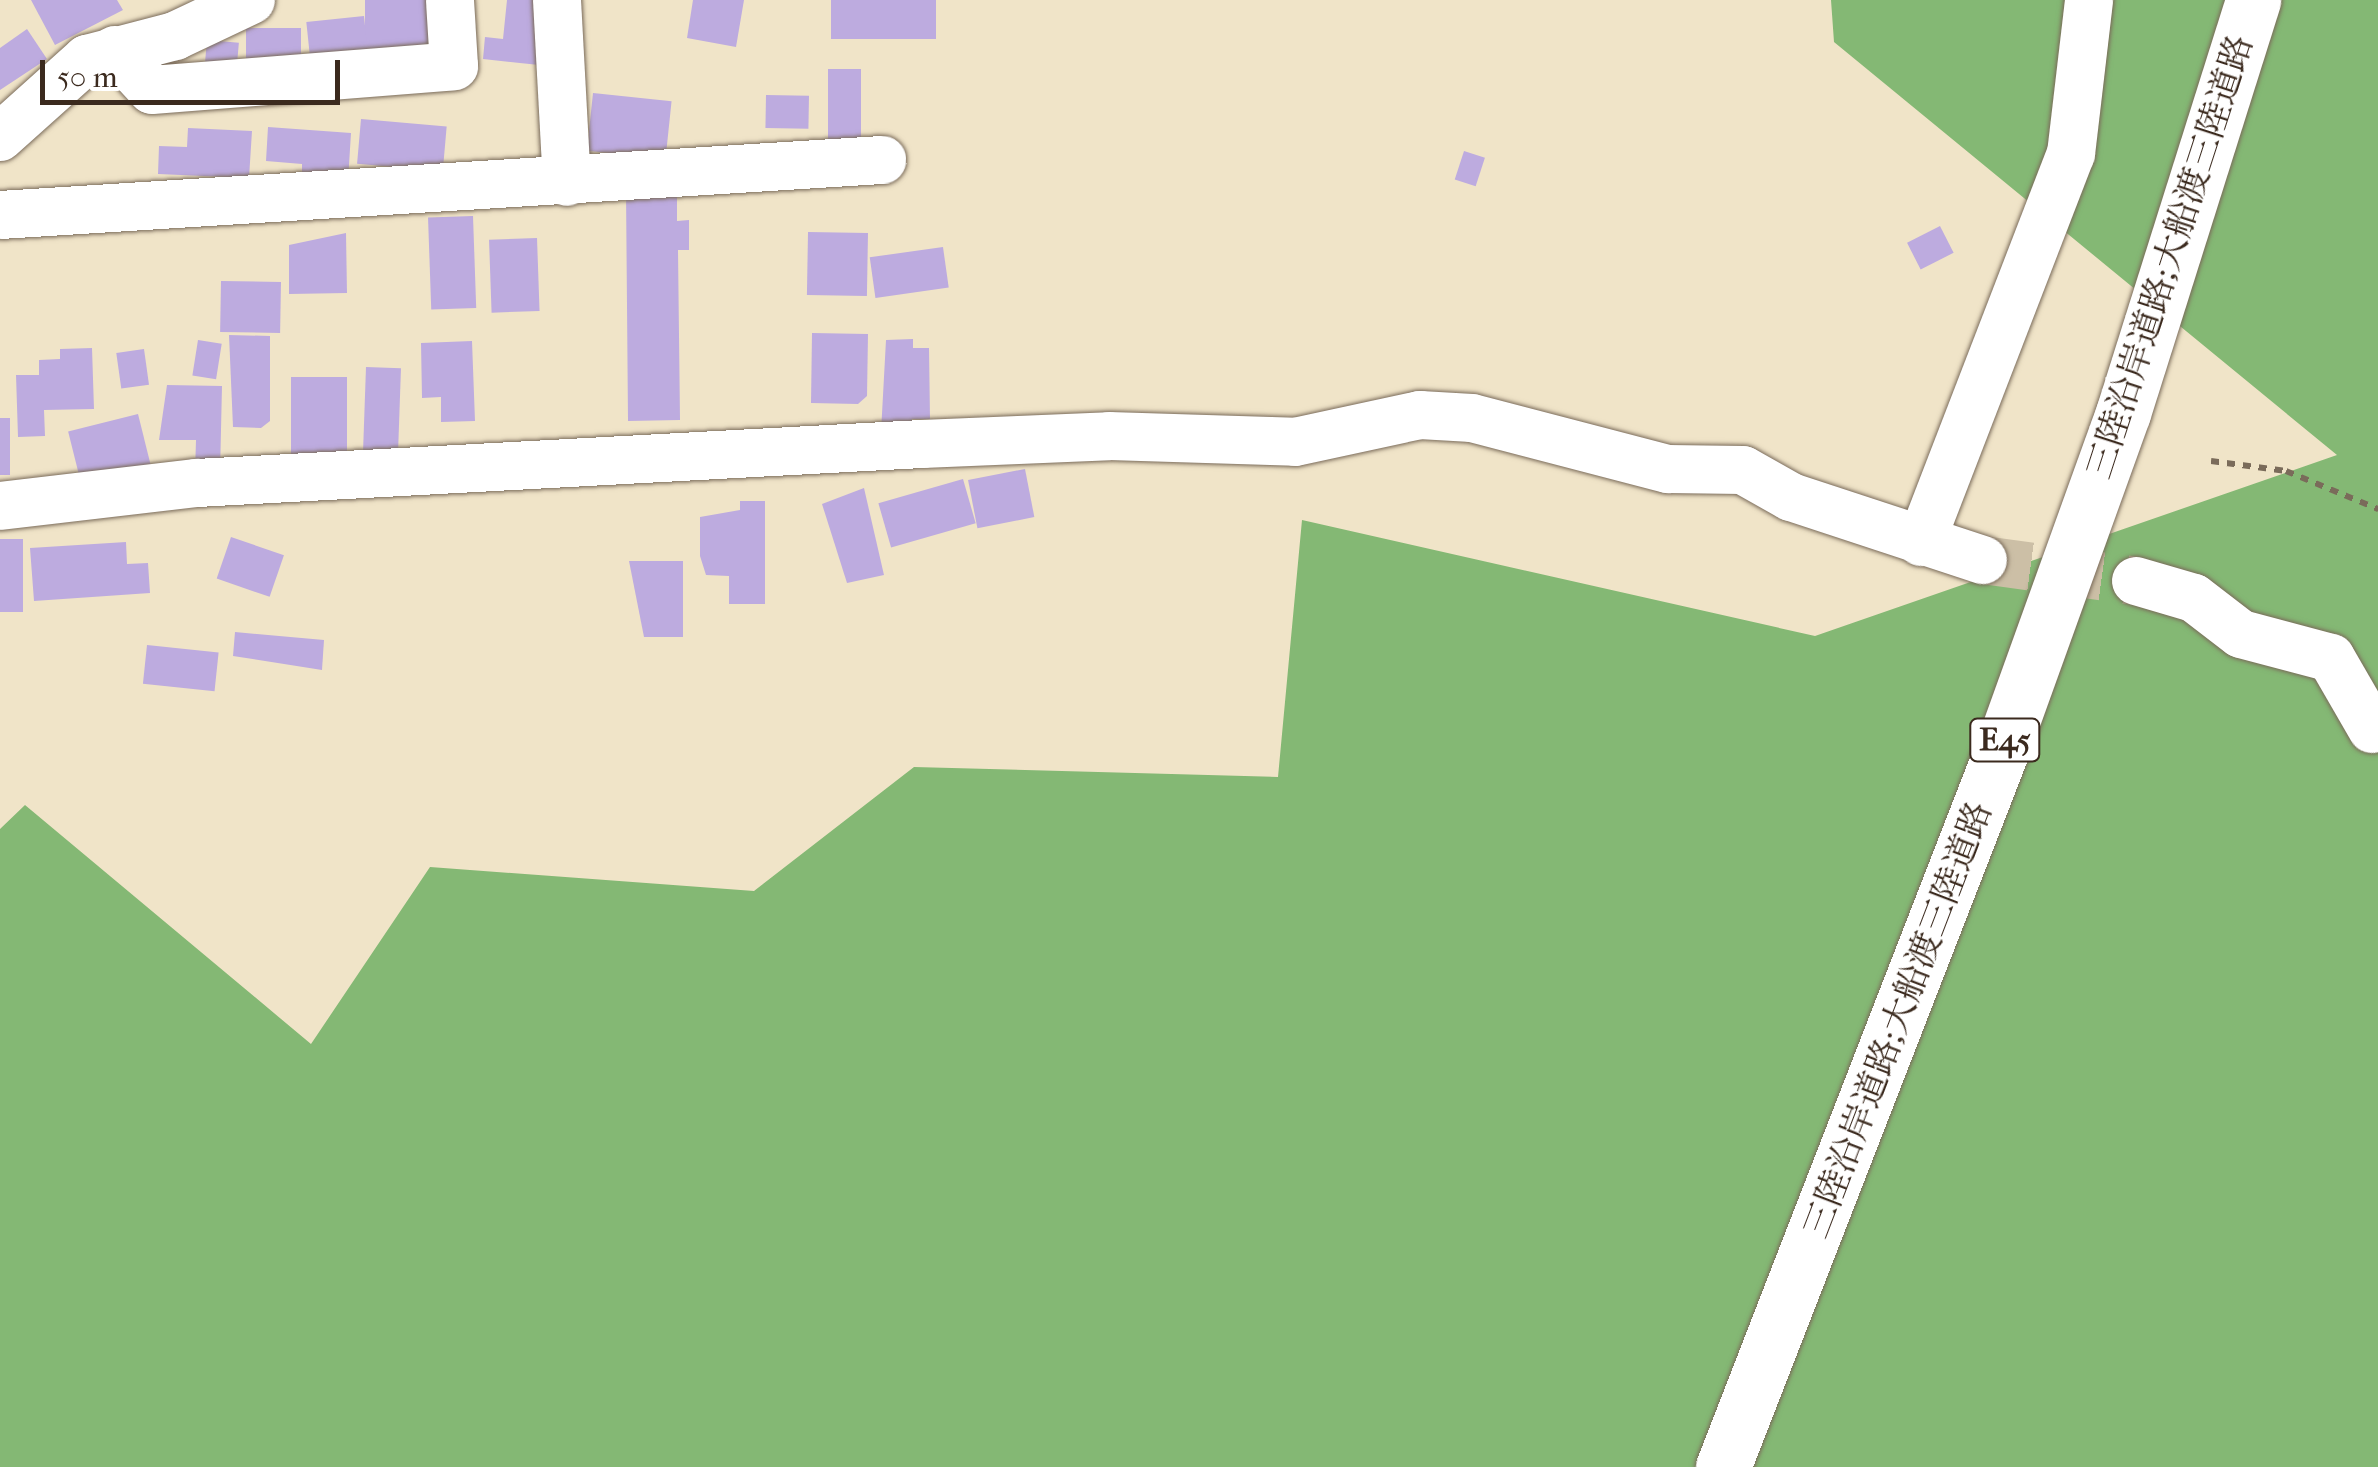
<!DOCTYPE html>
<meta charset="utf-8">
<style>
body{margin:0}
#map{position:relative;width:2378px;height:1467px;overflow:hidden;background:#f0e4c8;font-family:"IM FELL French Canon","Noto Serif JP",serif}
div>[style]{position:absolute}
.forest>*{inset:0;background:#84b874}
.building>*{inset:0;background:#bdabdf;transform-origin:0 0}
.street-tunnel>*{height:48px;margin-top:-24px;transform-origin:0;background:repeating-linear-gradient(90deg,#ccbfa6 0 48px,transparent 0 72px)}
.path>*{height:6px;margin-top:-3px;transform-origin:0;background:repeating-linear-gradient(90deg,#7a6b5a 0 8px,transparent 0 16px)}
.roads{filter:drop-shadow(0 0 2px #7a6b5a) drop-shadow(0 0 2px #7a6b5a)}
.street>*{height:48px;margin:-24px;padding:0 24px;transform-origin:24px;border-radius:24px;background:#fff}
.highway>*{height:55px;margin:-27.5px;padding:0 27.5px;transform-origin:27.5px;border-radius:27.5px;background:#fff}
span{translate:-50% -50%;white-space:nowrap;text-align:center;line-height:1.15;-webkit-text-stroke:9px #fff;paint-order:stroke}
.shield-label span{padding:2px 8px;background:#fff;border:2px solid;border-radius:8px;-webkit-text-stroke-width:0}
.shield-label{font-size:32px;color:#3b2a1e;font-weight:700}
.street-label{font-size:35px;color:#3b2a1e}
.scale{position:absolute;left:40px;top:60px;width:300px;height:45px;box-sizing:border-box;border:5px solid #3b2a1e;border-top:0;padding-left:12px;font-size:30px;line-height:35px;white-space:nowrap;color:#3b2a1e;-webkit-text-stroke:8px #fff;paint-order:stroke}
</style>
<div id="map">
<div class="forest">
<div style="clip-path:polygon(1831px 0,2378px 0,2378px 1467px,0 1467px,0 829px,25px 805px,311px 1044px,430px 867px,754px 891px,914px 767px,1278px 777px,1302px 520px,1815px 636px,2337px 455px,1834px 42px)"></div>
</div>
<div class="building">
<div style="clip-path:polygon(31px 0,117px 0,123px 10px,55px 45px)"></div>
<div style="left:365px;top:0;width:74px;height:52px"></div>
<div style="clip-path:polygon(507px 0,546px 0,539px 65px,483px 59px,485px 37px,503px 39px)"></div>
<div style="clip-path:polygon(693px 0,744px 0,736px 47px,687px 38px)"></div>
<div style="left:831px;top:0;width:105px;height:39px"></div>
<div style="left:364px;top:16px;width:40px;height:58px;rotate:84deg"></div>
<div style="left:246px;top:28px;width:55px;height:40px"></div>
<div style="clip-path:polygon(27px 29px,47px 59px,0 90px,0 48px)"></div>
<div style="left:207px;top:40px;width:32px;height:23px;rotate:5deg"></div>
<div style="left:828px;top:69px;width:33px;height:72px"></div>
<div style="left:593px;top:93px;width:79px;height:58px;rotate:6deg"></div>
<div style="left:766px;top:95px;width:43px;height:33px;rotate:1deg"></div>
<div style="left:361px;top:119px;width:86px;height:45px;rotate:5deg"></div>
<div style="clip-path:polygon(268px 127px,351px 133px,348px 181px,302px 178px,302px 164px,266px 161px)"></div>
<div style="clip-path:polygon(188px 128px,252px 131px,249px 178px,158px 174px,159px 146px,187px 147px)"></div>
<div style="left:1464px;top:151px;width:22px;height:30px;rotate:18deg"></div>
<div style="clip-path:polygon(626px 191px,677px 191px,677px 221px,689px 220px,689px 250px,678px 250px,680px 420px,628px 421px)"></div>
<div style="left:473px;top:216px;width:92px;height:45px;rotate:88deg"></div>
<div style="left:1940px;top:226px;width:30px;height:37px;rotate:63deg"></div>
<div style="clip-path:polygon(346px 233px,347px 293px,289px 294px,289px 245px)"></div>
<div style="left:868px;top:233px;width:63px;height:60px;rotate:91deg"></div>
<div style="left:537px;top:238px;width:73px;height:48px;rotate:88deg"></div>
<div style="left:943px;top:247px;width:41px;height:74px;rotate:82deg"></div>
<div style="left:221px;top:281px;width:60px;height:51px;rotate:1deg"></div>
<div style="clip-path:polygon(812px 333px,868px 334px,867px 396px,858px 404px,811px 403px)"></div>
<div style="clip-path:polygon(229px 335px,270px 336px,270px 421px,261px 428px,233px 427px)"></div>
<div style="clip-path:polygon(913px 339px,913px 348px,929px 348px,930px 419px,912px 419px,912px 431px,881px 432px,886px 340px)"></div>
<div style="left:198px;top:340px;width:24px;height:36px;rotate:9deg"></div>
<div style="clip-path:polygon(472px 341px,475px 421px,441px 422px,441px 397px,422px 398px,421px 343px)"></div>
<div style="clip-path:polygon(92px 348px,94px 409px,44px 410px,45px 436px,18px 437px,16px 375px,39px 375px,39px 360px,60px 359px,60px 349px)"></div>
<div style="left:144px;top:349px;width:36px;height:28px;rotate:82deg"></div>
<div style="left:366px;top:367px;width:35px;height:86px;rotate:2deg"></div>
<div style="left:291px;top:377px;width:56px;height:77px"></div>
<div style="clip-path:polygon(167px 385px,222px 386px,220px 474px,195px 473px,196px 440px,159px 440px)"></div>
<div style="left:138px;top:414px;width:63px;height:72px;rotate:76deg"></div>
<div style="left:0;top:418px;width:10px;height:57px"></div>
<div style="left:1025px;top:469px;width:49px;height:58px;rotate:79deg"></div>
<div style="left:963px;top:479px;width:46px;height:88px;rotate:74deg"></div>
<div style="clip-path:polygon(864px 488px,884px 575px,847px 583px,822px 504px)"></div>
<div style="clip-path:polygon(740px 501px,765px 501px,765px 604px,729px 604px,729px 576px,706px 575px,700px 556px,700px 517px,740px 510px)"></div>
<div style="left:231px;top:537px;width:56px;height:44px;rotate:19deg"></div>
<div style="left:0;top:539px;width:23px;height:73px"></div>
<div style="clip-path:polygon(126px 542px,127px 564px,148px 563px,150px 593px,34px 601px,30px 548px)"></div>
<div style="clip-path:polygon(629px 561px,683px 561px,683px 637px,644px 637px)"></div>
<div style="clip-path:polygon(235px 632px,324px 640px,322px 670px,233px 656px)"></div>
<div style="left:147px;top:645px;width:72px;height:39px;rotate:6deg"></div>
</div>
<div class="street-tunnel">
<div style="left:1983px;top:560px;width:154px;rotate:7.8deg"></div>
</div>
<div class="path">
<div style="left:2211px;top:461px;width:76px;rotate:7.6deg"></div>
<div style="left:2286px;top:471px;width:100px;rotate:22.4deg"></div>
</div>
<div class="roads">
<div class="street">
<div style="left:557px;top:0;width:182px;rotate:86.9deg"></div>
<div style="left:115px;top:50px;width:54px;rotate:47.2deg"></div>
<div style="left:152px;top:90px;width:303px;rotate:-4.5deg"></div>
<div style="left:454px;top:66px;width:66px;rotate:-93.5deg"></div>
<div style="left:0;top:137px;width:117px;rotate:-41.9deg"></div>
<div style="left:87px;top:59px;width:91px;rotate:-14.6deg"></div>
<div style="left:175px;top:36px;width:84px;rotate:-25.3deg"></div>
<div style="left:0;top:215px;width:884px;rotate:-3.57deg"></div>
<div style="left:0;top:506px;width:198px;rotate:-6.7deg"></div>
<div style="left:197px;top:483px;width:726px;rotate:-3.08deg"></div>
<div style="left:922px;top:444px;width:187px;rotate:-2.4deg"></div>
<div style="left:1109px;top:436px;width:186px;rotate:1.8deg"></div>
<div style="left:1295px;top:442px;width:128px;rotate:-12.2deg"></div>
<div style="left:1420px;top:415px;width:52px;rotate:3.3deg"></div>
<div style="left:1472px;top:418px;width:203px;rotate:14.6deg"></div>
<div style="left:1668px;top:469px;width:75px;rotate:0.8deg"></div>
<div style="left:1743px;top:470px;width:55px;rotate:29.4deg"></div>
<div style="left:1791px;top:497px;width:202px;rotate:18.2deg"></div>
<div style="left:1921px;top:542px;width:416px;rotate:-68.9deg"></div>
<div style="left:2071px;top:154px;width:155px;rotate:-83.3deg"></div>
<div style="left:2136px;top:581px;width:60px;rotate:16.3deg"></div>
<div style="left:2194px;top:598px;width:59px;rotate:37.5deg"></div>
<div style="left:2241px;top:634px;width:93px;rotate:14.9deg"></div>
<div style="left:2331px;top:658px;width:82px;rotate:60deg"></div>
</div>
<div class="highway">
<div style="left:1723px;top:1467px;width:770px;rotate:-68.76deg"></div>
<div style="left:2002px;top:749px;width:357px;rotate:-70.2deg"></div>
<div style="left:2123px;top:413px;width:433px;rotate:-72.5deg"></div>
</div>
</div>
<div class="shield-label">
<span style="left:2005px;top:740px">E45</span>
</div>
<div class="street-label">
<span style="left:2170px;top:257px;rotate:-72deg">三陸沿岸道路;大船渡三陸道路</span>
<span style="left:1898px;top:1020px;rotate:-69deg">三陸沿岸道路;大船渡三陸道路</span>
</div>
<div class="scale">50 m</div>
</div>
